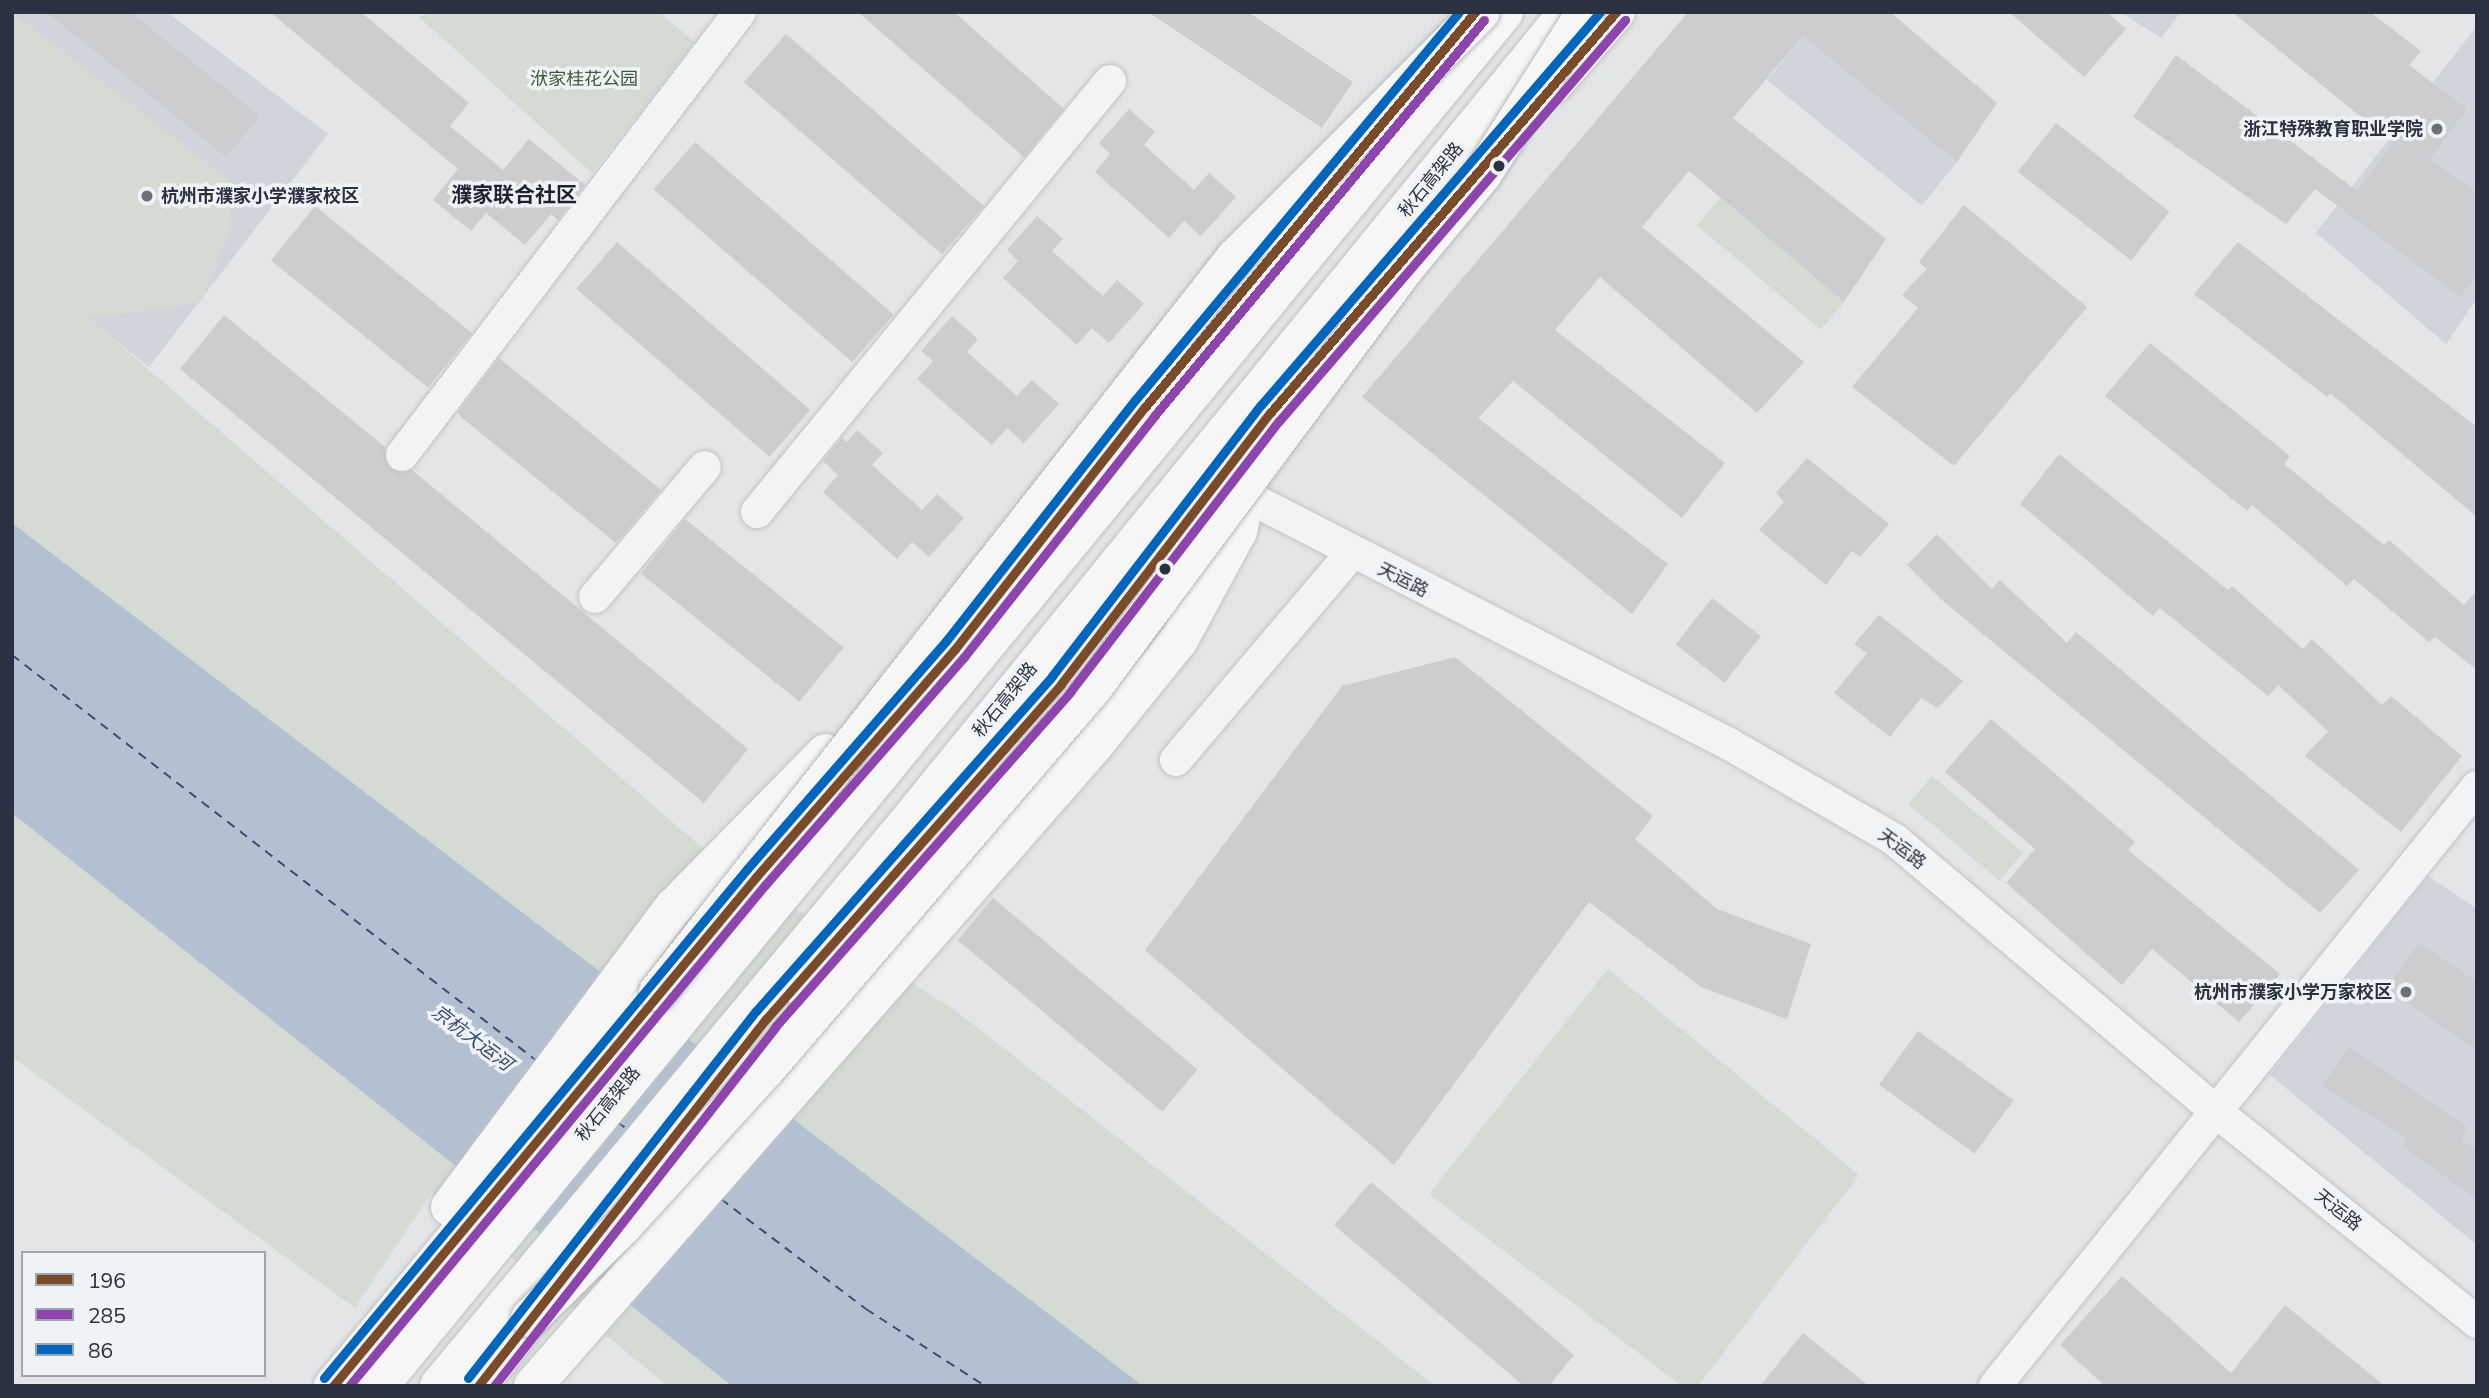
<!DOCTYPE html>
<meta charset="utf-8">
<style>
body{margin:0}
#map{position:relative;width:2489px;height:1398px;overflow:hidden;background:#e3e5e7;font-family:Mulish,"Noto Sans SC",sans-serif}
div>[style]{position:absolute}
.built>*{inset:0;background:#d1d4da;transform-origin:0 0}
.green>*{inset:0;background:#d3dbd3;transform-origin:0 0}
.water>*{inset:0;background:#b3c0d1}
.ferry>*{height:2px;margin-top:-1px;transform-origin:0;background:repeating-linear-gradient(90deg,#364d72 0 9px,transparent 0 16px)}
.building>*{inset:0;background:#cbcdcf;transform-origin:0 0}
.roads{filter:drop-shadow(0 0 2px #c1c3c5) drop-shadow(0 0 2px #c1c3c5)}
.minor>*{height:32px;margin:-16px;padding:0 16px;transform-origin:16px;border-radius:16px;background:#f2f3f4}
.major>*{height:38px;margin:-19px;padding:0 19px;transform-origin:19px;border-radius:19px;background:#f6f6f6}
.highway>*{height:38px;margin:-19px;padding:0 19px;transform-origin:19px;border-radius:19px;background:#f6f6f6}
.bridges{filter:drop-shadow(0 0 2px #b5b8bc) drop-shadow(0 0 2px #b5b8bc)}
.highway-bridge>*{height:38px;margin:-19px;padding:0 19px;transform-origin:19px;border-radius:19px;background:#f6f6f6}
.bus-1>*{height:9px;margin:-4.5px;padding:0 4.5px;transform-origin:4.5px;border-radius:4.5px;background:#7a4b2a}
.bus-2>*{height:9px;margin:-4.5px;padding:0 4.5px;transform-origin:4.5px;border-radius:4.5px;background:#8e44ad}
.bus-3>*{height:9px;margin:-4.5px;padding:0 4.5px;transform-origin:4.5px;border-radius:4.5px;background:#0065bd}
.dots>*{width:19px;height:19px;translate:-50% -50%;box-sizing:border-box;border:4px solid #f0f3f6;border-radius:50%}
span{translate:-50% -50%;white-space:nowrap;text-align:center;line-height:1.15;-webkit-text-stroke:7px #f0f3f6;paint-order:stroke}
.park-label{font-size:18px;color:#3d5b38}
.poi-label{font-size:18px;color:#2a3140;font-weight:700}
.right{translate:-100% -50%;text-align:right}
.left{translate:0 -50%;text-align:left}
.street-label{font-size:18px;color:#2a3140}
.water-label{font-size:19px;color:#364d72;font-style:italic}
.quarter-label{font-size:21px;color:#1c2231;font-weight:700}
.frame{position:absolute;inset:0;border:14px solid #2a3140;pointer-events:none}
.legend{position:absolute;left:21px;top:1251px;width:245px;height:126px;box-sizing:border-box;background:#f0f3f6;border:2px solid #a1a5ad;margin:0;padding:9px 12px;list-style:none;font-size:21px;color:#2a3140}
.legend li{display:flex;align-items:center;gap:14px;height:35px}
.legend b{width:35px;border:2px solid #a1a5ad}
</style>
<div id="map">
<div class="built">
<div style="clip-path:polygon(12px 12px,167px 12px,328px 134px,149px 367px,12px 257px)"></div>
<div style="clip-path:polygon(2121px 12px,2181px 12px,2161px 38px)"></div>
<div style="clip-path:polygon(2477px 26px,2477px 298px,2446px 344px,2316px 233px)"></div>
<div style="left:1803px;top:36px;width:199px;height:57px;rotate:39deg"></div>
<div style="clip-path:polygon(2428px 876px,2477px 909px,2477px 1245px,2270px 1075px)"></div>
</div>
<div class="green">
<div style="clip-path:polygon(12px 12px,230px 181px,231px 232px,199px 303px,89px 318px,706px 851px,956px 1011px,1435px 1386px,668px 1386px,432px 1192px,355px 1308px,12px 1057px)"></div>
<div style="clip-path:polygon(430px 12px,659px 12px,695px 42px,592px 173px,419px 17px)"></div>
<div style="left:1720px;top:198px;width:162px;height:36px;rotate:40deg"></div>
<div style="left:1932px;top:776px;width:119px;height:37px;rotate:40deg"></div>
<div style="clip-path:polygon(1608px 969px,1859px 1175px,1698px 1386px,1682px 1386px,1429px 1194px)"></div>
</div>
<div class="water">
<div style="clip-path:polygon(12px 523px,1143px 1386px,732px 1386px,12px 813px)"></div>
</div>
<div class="ferry">
<div style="left:12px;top:655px;width:664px;rotate:37.72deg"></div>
<div style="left:617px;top:1122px;width:12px;rotate:35deg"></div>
<div style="left:721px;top:1199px;width:182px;rotate:37.2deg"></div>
<div style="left:866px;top:1309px;width:142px;rotate:32.9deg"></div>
</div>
<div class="building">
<div style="clip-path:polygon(46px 12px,130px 12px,260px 116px,226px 157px)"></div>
<div style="clip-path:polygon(270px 12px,361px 12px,469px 103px,450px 126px,503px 170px,529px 139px,585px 185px,558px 220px,551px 214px,525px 245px,486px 213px,471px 231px,433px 200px,458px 169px)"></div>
<div style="clip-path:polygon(858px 12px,954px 12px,1064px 109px,1024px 157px)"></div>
<div style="clip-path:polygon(1148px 12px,1248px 12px,1353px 82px,1322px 128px)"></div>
<div style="clip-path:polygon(1688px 12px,1890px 12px,1997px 103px,1957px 162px,1803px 36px,1733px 118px,1886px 239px,1844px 302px,1689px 171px,1642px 227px,1804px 362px,1757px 413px,1600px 277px,1555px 330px,1725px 463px,1682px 518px,1513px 381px,1478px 418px,1668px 564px,1632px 614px,1362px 397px)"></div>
<div style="clip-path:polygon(2009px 12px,2107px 12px,2126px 29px,2084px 77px)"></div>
<div style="clip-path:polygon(2232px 12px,2370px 12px,2421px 51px,2409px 65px,2467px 109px,2430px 159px,2477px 193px,2477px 274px,2460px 297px,2315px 189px,2286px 224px,2133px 117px,2176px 55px,2357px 191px,2393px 143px)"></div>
<div style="left:786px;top:34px;width:262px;height:64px;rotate:41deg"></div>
<div style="clip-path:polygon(1129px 109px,1155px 132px,1144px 145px,1194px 190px,1209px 173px,1236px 197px,1201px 236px,1184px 221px,1169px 238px,1095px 172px,1110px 154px,1099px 143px)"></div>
<div style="left:2056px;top:123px;width:144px;height:62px;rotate:38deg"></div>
<div style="left:695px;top:142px;width:263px;height:63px;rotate:41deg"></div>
<div style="clip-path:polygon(1964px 205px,2087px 307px,1954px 466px,1852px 387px,1918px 308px,1902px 295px,1927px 269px,1919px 262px)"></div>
<div style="left:315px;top:206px;width:202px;height:70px;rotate:39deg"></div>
<div style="clip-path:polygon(1037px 216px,1063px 239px,1052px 251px,1103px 296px,1117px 280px,1144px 304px,1109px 343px,1092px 328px,1077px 345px,1003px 278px,1018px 261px,1007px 250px)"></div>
<div style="left:617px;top:242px;width:256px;height:62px;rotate:41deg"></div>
<div style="clip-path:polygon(2238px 242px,2477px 427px,2477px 517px,2330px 393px,2327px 397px,2194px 294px)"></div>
<div style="clip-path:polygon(224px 315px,385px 447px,390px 469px,412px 470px,748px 749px,704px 803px,180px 369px)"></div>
<div style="clip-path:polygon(952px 316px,978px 339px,967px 352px,1017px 396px,1032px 380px,1059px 404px,1024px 443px,1007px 428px,992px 445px,917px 379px,933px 361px,921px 351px)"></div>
<div style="clip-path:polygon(2150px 343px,2290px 456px,2284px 464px,2384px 545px,2389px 540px,2464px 605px,2477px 590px,2477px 670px,2435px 637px,2429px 642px,2354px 579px,2347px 586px,2252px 505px,2247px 511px,2105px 396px)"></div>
<div style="clip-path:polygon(499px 358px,661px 490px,616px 543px,461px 417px,458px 412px)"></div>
<div style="clip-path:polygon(857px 430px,883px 453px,872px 465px,922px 510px,937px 494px,964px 518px,929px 557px,912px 542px,897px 559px,823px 492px,838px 475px,823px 461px,842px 438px,847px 442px)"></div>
<div style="clip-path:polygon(2059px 454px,2228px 590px,2232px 586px,2303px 649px,2312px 639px,2382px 705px,2391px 696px,2462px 756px,2401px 832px,2305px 756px,2328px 731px,2278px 685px,2268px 696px,2160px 608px,2153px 616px,2020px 504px)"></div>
<div style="clip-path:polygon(1807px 458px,1889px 524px,1860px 557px,1852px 551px,1826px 585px,1759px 530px,1784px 502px,1776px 493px)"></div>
<div style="left:685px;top:519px;width:204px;height:70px;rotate:39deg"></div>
<div style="clip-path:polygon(1937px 534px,1992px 589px,2000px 580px,2067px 643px,2076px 632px,2359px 870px,2320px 913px,1942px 600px,1907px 565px)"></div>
<div style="left:1712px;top:598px;width:62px;height:59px;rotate:38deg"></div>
<div style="clip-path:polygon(1879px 615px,1963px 681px,1938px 708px,1921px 698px,1890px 737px,1834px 693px,1867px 653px,1854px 644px)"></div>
<div style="clip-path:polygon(1455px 657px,1653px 816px,1635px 839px,1717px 909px,1811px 944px,1787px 1019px,1701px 987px,1589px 902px,1394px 1165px,1145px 950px,1342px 686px)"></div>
<div style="clip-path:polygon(1991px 719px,2135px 842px,2128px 850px,2280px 974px,2239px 1022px,2152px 949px,2122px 985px,2006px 883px,2035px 849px,1945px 772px)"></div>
<div style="left:993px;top:898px;width:267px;height:55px;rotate:40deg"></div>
<div style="clip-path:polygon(2419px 943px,2477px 982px,2477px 1050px,2386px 988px)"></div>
<div style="left:1918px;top:1031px;width:118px;height:66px;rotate:36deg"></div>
<div style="clip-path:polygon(2349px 1047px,2467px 1127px,2461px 1140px,2477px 1150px,2477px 1199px,2403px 1147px,2406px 1137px,2322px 1086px)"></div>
<div style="clip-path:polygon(1371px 1182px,1574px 1355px,1549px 1386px,1524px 1386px,1334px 1225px)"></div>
<div style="clip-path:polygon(2122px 1276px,2231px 1373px,2285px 1305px,2385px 1386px,2105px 1386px,2060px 1345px)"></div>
<div style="clip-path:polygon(1803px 1333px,1869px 1386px,1760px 1386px)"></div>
</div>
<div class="roads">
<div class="minor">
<div style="left:402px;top:455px;width:557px;rotate:-52.66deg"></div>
<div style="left:1246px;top:496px;width:543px;rotate:27.18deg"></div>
<div style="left:1729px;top:744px;width:192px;rotate:30deg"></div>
<div style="left:1895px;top:840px;width:417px;rotate:40.2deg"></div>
<div style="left:2213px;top:1109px;width:339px;rotate:38.9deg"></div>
<div style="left:757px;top:512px;width:557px;rotate:-50.68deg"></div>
<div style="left:595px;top:597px;width:170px;rotate:-49.8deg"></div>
<div style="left:1176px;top:760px;width:270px;rotate:-49.7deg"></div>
<div style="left:1995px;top:1386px;width:769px;rotate:-51.18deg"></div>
</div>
<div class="major">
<div style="left:1553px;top:85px;width:96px;rotate:-49.2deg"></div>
<div style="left:895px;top:717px;width:724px;rotate:-50.55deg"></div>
<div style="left:796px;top:984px;width:400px;rotate:-48.5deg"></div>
<div style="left:1061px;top:684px;width:432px;rotate:-51.7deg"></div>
<div style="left:450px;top:1207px;width:374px;rotate:-53.3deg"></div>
<div style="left:674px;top:907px;width:216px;rotate:-45.4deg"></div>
<div style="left:606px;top:1222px;width:206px;rotate:-51.9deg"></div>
<div style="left:333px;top:1386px;width:544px;rotate:-50.37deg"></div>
<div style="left:478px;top:1386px;width:120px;rotate:-52.5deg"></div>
<div style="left:533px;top:1386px;width:853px;rotate:-48.8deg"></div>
<div style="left:1095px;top:744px;width:134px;rotate:-51.1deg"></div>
<div style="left:1179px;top:640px;width:124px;rotate:-61.6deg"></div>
<div style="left:1238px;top:531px;width:59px;rotate:-77.4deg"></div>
</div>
<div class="highway">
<div style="left:379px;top:1386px;width:1776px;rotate:-50.69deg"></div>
<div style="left:439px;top:1386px;width:748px;rotate:-50.26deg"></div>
<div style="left:917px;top:811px;width:1031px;rotate:-50.83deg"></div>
</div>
</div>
<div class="bridges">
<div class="highway-bridge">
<div style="left:658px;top:992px;width:935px;rotate:-51.82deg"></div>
<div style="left:1236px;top:257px;width:346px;rotate:-45deg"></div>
<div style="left:530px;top:1318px;width:131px;rotate:-44.7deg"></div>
<div style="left:623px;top:1226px;width:214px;rotate:-47.7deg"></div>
<div style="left:767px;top:1068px;width:499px;rotate:-49.4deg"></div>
<div style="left:1092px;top:689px;width:525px;rotate:-53.37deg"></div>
<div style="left:1405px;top:268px;width:121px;rotate:-50.4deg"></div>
<div style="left:1482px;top:175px;width:193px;rotate:-57.5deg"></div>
</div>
</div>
<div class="bus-1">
<div style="left:333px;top:1386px;width:662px;rotate:-50.27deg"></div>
<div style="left:756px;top:877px;width:303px;rotate:-48.9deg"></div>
<div style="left:955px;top:649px;width:308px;rotate:-51.9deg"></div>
<div style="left:1145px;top:407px;width:515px;rotate:-50.12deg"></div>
<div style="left:478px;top:1386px;width:467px;rotate:-51.9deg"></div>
<div style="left:766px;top:1019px;width:446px;rotate:-48.6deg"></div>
<div style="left:1061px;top:684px;width:342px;rotate:-52.4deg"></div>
<div style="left:1270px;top:413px;width:530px;rotate:-49.21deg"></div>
</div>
<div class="bus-2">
<div style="left:349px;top:1386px;width:651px;rotate:-50.3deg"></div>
<div style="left:765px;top:885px;width:303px;rotate:-48.9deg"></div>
<div style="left:964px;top:657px;width:308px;rotate:-51.7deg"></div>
<div style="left:1155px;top:415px;width:514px;rotate:-50.21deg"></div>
<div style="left:494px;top:1386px;width:456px;rotate:-51.9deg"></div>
<div style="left:775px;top:1027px;width:446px;rotate:-48.6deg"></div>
<div style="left:1070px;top:692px;width:342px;rotate:-52.4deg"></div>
<div style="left:1279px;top:421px;width:530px;rotate:-49.21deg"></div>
</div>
<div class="bus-3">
<div style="left:324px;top:1378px;width:662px;rotate:-50.27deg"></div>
<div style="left:747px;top:869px;width:303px;rotate:-48.9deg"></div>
<div style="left:946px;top:641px;width:308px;rotate:-51.9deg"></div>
<div style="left:1136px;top:399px;width:504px;rotate:-50.15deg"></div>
<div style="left:468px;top:1378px;width:467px;rotate:-51.9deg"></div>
<div style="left:756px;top:1011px;width:447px;rotate:-48.5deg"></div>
<div style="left:1052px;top:676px;width:342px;rotate:-52.4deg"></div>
<div style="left:1261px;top:405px;width:519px;rotate:-49.22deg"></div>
</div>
<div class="dots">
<div style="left:2437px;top:129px;background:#6b707a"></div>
<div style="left:1499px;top:166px;background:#2a3140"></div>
<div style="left:147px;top:196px;background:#6b707a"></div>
<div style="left:1165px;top:569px;background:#2a3140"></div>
<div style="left:2406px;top:992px;background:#6b707a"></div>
</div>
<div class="park-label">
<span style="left:584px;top:79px">洑家桂花公园</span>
</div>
<div class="poi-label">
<span class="right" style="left:2423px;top:129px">浙江特殊教育职业学院</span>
<span class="left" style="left:161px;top:196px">杭州市濮家小学濮家校区</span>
<span class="right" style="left:2392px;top:992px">杭州市濮家小学万家校区</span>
</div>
<div class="street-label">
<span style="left:1431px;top:180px;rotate:-51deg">秋石高架路</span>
<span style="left:1403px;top:580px;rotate:27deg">天运路</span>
<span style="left:1005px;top:700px;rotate:-51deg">秋石高架路</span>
<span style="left:1902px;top:849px;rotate:37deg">天运路</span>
<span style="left:608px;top:1104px;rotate:-51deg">秋石高架路</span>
<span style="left:2338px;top:1210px;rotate:39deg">天运路</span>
</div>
<div class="water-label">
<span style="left:472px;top:1038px;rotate:37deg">京杭大运河</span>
</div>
<div class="quarter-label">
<span style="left:514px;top:194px">濮家联合社区</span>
</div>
<div class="frame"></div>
<ul class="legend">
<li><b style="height:9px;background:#7a4b2a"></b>196</li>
<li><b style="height:9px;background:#8e44ad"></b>285</li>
<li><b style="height:9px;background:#0065bd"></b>86</li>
</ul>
</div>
